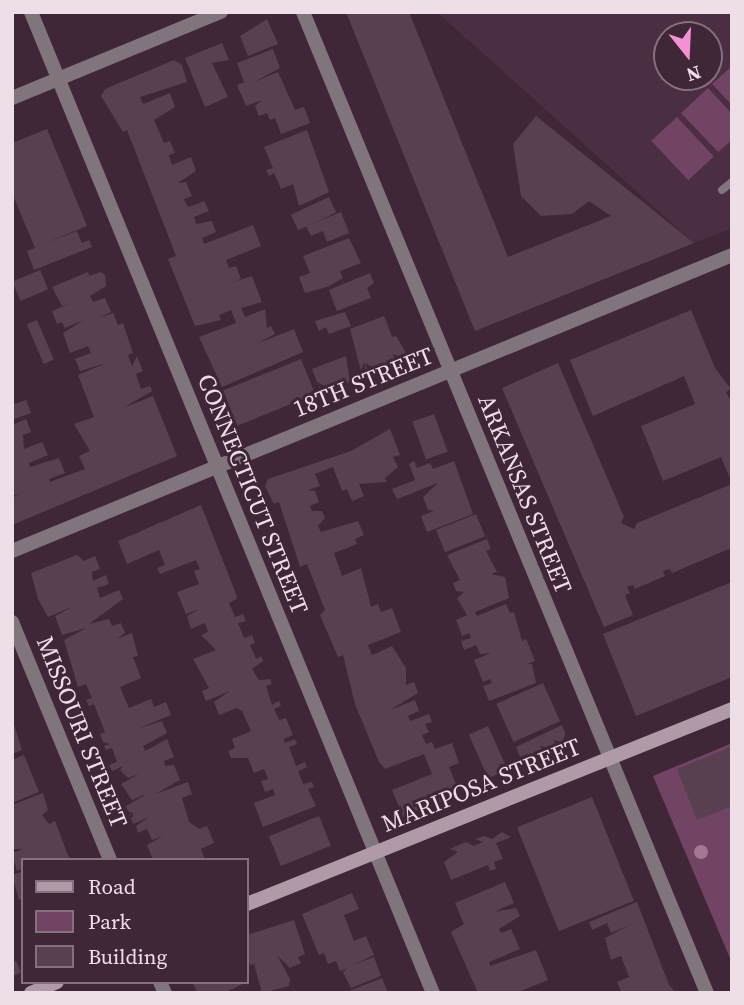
<!DOCTYPE html>
<style>
body{margin:0}
#map{position:relative;width:744px;height:1005px;overflow:hidden;background:#3f2737;font-family:"Source Serif 4",serif}
div>[style]{position:absolute}
.built>*{inset:0;background:#4c2e42}
.green>*{inset:0;background:#704462;transform-origin:0 0}
.building>*{inset:0;background:#594050;transform-origin:0 0}
.lane>*{height:8px;margin:-4px;padding:0 4px;transform-origin:4px;border-radius:4px;background:#81757d}
.street>*{height:14px;margin:-7px;padding:0 7px;transform-origin:7px;border-radius:7px;background:#81757d}
.secondary>*{height:14px;margin:-7px;padding:0 7px;transform-origin:7px;border-radius:7px;background:#af9ba8}
.trees>*{width:14px;height:14px;margin:-7px;border-radius:50%;background:#a57795}
span{translate:-50% -50%;white-space:nowrap;text-align:center;line-height:1.15;-webkit-text-stroke:6px #3f2737;paint-order:stroke}
.street-label{font-size:24px;color:#eedee8}
.frame{position:absolute;inset:0;border:14px solid #eedee8;pointer-events:none}
.legend{position:absolute;left:21px;top:858px;width:228px;height:126px;box-sizing:border-box;background:#3f2737;border:2px solid #85707e;margin:0;padding:9px 12px;list-style:none;font-size:21px;color:#eedee8}
.legend li{display:flex;align-items:center;gap:14px;height:35px}
.legend b{width:35px;border:2px solid #85707e}
.north{position:absolute;left:653px;top:21px;width:70px;height:70px;box-sizing:border-box;background:#3f2737;border:2px solid #85707e;border-radius:50%;rotate:162deg;font-size:19px;font-weight:700;line-height:28px;text-align:center;color:#eedee8}
.north::after{content:'';display:block;margin:auto;width:24px;height:32px;background:#f491d4;clip-path:polygon(50% 0,100% 100%,50% 72%,0 100%)}
</style>
<div id="map">
<div class="built">
<div style="clip-path:polygon(evenodd,437px 12px,732px 12px,732px 228px,694px 243px,437px 12px,667px 35px,709px 35px,709px 77px,667px 77px,667px 35px)"></div>
</div>
<div class="green">
<div style="clip-path:polygon(732px 66px,732px 105px,712px 84px)"></div>
<div style="clip-path:polygon(708px 88px,732px 114px,732px 140px,718px 152px,681px 113px)"></div>
<div style="left:677px;top:117px;width:54px;height:35px;rotate:47deg"></div>
<div style="clip-path:polygon(732px 743px,732px 963px,653px 776px)"></div>
</div>
<div class="building">
<div style="clip-path:polygon(346px 12px,409px 12px,508px 257px,611px 216px,589px 201px,572px 214px,541px 216px,521px 196px,513px 144px,536px 116px,694px 243px,475px 331px)"></div>
<div style="clip-path:polygon(267px 19px,278px 44px,248px 56px,240px 36px)"></div>
<div style="clip-path:polygon(222px 43px,229px 60px,212px 63px,228px 97px,205px 107px,185px 58px)"></div>
<div style="clip-path:polygon(273px 49px,280px 68px,254px 82px,278px 72px,295px 110px,304px 107px,310px 123px,281px 134px,275px 118px,270px 120px,267px 113px,259px 116px,255px 106px,262px 100px,246px 106px,237px 85px,244px 82px,237px 63px)"></div>
<div style="clip-path:polygon(174px 60px,182px 65px,187px 82px,140px 97px,143px 104px,170px 93px,175px 107px,154px 120px,164px 143px,170px 141px,175px 153px,169px 155px,172px 165px,191px 157px,196px 171px,178px 183px,186px 182px,192px 196px,184px 199px,186px 204px,189px 207px,204px 201px,209px 211px,194px 217px,196px 224px,212px 221px,216px 232px,202px 238px,204px 244px,253px 225px,261px 246px,226px 260px,229px 268px,236px 266px,241px 279px,231px 283px,252px 276px,262px 302px,241px 308px,245px 317px,265px 309px,267px 328px,271px 326px,275px 334px,256px 344px,294px 329px,303px 352px,222px 387px,199px 337px,236px 323px,231px 310px,219px 315px,221px 320px,195px 326px,168px 259px,176px 256px,127px 130px,123px 132px,101px 96px,105px 89px)"></div>
<div style="clip-path:polygon(47px 129px,87px 226px,43px 244px,77px 231px,82px 243px,89px 240px,92px 247px,34px 270px,27px 251px,35px 248px,12px 193px,12px 143px)"></div>
<div style="clip-path:polygon(307px 130px,329px 192px,299px 206px,293px 184px,281px 189px,274px 173px,269px 176px,266px 170px,273px 168px,264px 147px)"></div>
<div style="left:329px;top:197px;width:17px;height:42px;rotate:65deg"></div>
<div style="clip-path:polygon(341px 212px,349px 233px,327px 242px,323px 231px,311px 236px,306px 226px)"></div>
<div style="clip-path:polygon(349px 238px,361px 263px,340px 271px,343px 278px,327px 287px,305px 293px,299px 277px,310px 273px,303px 256px)"></div>
<div style="left:40px;top:270px;width:21px;height:30px;rotate:67deg"></div>
<div style="clip-path:polygon(88px 272px,89px 276px,101px 272px,105px 275px,106px 286px,90px 296px,93px 302px,105px 298px,111px 312px,99px 318px,113px 313px,118px 325px,123px 323px,133px 353px,128px 355px,132px 366px,137px 356px,143px 371px,136px 374px,141px 389px,150px 386px,152px 391px,123px 408px,153px 396px,177px 456px,12px 525px,12px 497px,23px 493px,12px 496px,12px 425px,26px 419px,31px 432px,23px 435px,24px 449px,42px 442px,48px 455px,29px 463px,30px 467px,59px 458px,65px 473px,49px 479px,50px 482px,85px 469px,79px 456px,90px 451px,74px 424px,94px 417px,78px 375px,106px 363px,80px 371px,75px 359px,91px 353px,88px 346px,70px 353px,63px 333px,84px 320px,65px 328px,62px 322px,57px 324px,52px 311px,69px 304px,62px 306px,52px 287px)"></div>
<div style="clip-path:polygon(370px 273px,374px 283px,367px 288px,371px 298px,337px 311px,329px 290px)"></div>
<div style="clip-path:polygon(691px 310px,715px 368px,731px 389px,726px 392px,732px 403px,732px 483px,721px 457px,663px 481px,641px 426px,695px 404px,684px 376px,593px 416px,570px 360px)"></div>
<div style="clip-path:polygon(345px 312px,351px 326px,329px 334px,326px 327px,319px 331px,315px 321px)"></div>
<div style="clip-path:polygon(384px 316px,392px 337px,396px 336px,408px 356px,362px 375px,350px 329px)"></div>
<div style="left:37px;top:320px;width:43px;height:11px;rotate:67deg"></div>
<div style="clip-path:polygon(346px 356px,350px 382px,320px 390px,312px 369px)"></div>
<div style="left:301px;top:359px;width:38px;height:84px;rotate:68deg"></div>
<div style="clip-path:polygon(558px 363px,624px 517px,621px 523px,634px 529px,637px 523px,732px 484px,731px 548px,672px 573px,670px 569px,663px 571px,665px 576px,635px 589px,633px 585px,627px 587px,630px 593px,625px 595px,633px 615px,604px 627px,502px 388px)"></div>
<div style="clip-path:polygon(12px 398px,15px 404px,26px 400px,31px 413px,12px 420px)"></div>
<div style="left:434px;top:414px;width:40px;height:23px;rotate:70deg"></div>
<div style="clip-path:polygon(390px 429px,400px 455px,393px 457px,398px 467px,385px 478px,387px 482px,359px 484px,364px 496px,352px 501px,347px 489px,342px 491px,333px 467px,315px 474px,320px 486px,308px 490px,315px 491px,319px 502px,310px 506px,312px 511px,322px 511px,325px 518px,318px 526px,321px 532px,358px 521px,364px 535px,355px 539px,357px 544px,334px 553px,342px 576px,361px 568px,371px 607px,378px 604px,381px 612px,392px 608px,401px 632px,368px 645px,372px 655px,392px 646px,406px 668px,406px 685px,414px 682px,418px 693px,390px 710px,415px 700px,419px 711px,408px 716px,410px 721px,429px 714px,432px 722px,425px 724px,429px 732px,422px 735px,426px 744px,432px 742px,435px 749px,452px 743px,459px 763px,449px 767px,460px 794px,403px 816px,392px 790px,432px 774px,424px 754px,385px 769px,379px 762px,355px 704px,343px 655px,338px 657px,320px 615px,325px 610px,307px 564px,300px 567px,279px 502px,274px 504px,265px 486px,268px 479px,351px 451px)"></div>
<div style="clip-path:polygon(414px 461px,417px 468px,430px 463px,433px 469px,454px 461px,473px 514px,427px 532px,421px 516px,434px 511px,428px 510px,423px 497px,438px 483px,397px 499px,392px 489px,415px 480px,409px 464px)"></div>
<div style="clip-path:polygon(201px 505px,236px 594px,237px 599px,229px 603px,235px 617px,243px 614px,246px 621px,238px 623px,244px 638px,252px 635px,255px 643px,250px 645px,256px 659px,261px 656px,263px 661px,252px 669px,259px 680px,270px 679px,272px 684px,266px 686px,272px 705px,279px 701px,281px 706px,274px 709px,279px 720px,286px 718px,293px 735px,284px 739px,285px 743px,295px 739px,297px 744px,289px 747px,296px 766px,305px 762px,307px 767px,298px 771px,303px 784px,312px 782px,314px 787px,308px 789px,316px 806px,263px 827px,254px 803px,275px 795px,273px 789px,265px 792px,261px 781px,268px 779px,264px 769px,254px 773px,248px 758px,231px 758px,228px 751px,235px 748px,232px 739px,251px 731px,242px 711px,237px 708px,219px 715px,214px 702px,230px 691px,206px 701px,202px 691px,209px 688px,193px 659px,216px 650px,201px 635px,208px 632px,205px 623px,191px 629px,187px 616px,199px 609px,186px 614px,177px 592px,199px 584px,194px 571px,200px 569px,196px 560px,160px 574px,157px 568px,165px 565px,159px 550px,127px 564px,118px 541px)"></div>
<div style="left:476px;top:514px;width:24px;height:43px;rotate:68deg"></div>
<div style="clip-path:polygon(487px 539px,491px 549px,486px 551px,497px 572px,491px 574px,505px 577px,509px 598px,475px 612px,477px 616px,506px 604px,510px 613px,514px 612px,522px 641px,526px 639px,535px 661px,527px 664px,532px 664px,536px 683px,489px 701px,483px 686px,492px 683px,490px 679px,483px 682px,474px 660px,491px 653px,480px 654px,476px 645px,464px 650px,461px 641px,471px 638px,469px 633px,462px 636px,456px 620px,467px 615px,457px 598px,464px 592px,456px 591px,453px 583px,460px 580px,447px 555px)"></div>
<div style="clip-path:polygon(77px 555px,84px 561px,95px 556px,100px 569px,92px 572px,93px 581px,106px 575px,109px 584px,97px 588px,100px 598px,119px 590px,123px 599px,89px 624px,109px 619px,112px 626px,121px 623px,125px 633px,117px 639px,132px 633px,138px 656px,133px 657px,141px 678px,120px 687px,129px 708px,151px 699px,154px 707px,166px 702px,171px 715px,137px 729px,162px 721px,167px 733px,143px 746px,145px 751px,167px 739px,174px 757px,164px 761px,165px 766px,174px 765px,180px 780px,155px 794px,188px 782px,192px 794px,182px 798px,189px 822px,199px 829px,207px 826px,214px 843px,201px 849px,205px 860px,153px 860px,147px 845px,163px 836px,152px 840px,147px 829px,138px 833px,136px 826px,149px 817px,133px 824px,126px 806px,147px 794px,132px 800px,121px 784px,139px 774px,128px 778px,120px 770px,123px 766px,112px 771px,109px 765px,117px 762px,112px 748px,106px 750px,104px 746px,110px 744px,103px 742px,100px 734px,105px 732px,94px 704px,89px 706px,86px 700px,92px 698px,86px 684px,78px 687px,64px 640px,86px 628px,62px 635px,55px 616px,74px 606px,48px 617px,38px 599px,31px 573px)"></div>
<div style="clip-path:polygon(732px 582px,732px 677px,636px 716px,603px 634px)"></div>
<div style="left:543px;top:683px;width:42px;height:51px;rotate:66deg"></div>
<div style="clip-path:polygon(12px 718px,22px 750px,12px 754px)"></div>
<div style="clip-path:polygon(562px 725px,570px 746px,529px 762px,526px 755px,520px 757px,516px 747px)"></div>
<div style="left:488px;top:726px;width:48px;height:21px;rotate:66deg"></div>
<div style="clip-path:polygon(731px 747px,732px 806px,697px 820px,677px 769px)"></div>
<div style="clip-path:polygon(24px 755px,39px 792px,12px 803px,12px 760px)"></div>
<div style="clip-path:polygon(43px 793px,48px 810px,42px 815px,49px 824px,55px 821px,70px 860px,23px 860px,23px 868px,17px 871px,12px 853px,23px 849px,12px 849px,12px 805px)"></div>
<div style="left:592px;top:797px;width:112px;height:81px;rotate:68deg"></div>
<div style="left:319px;top:816px;width:32px;height:54px;rotate:68deg"></div>
<div style="clip-path:polygon(502px 832px,511px 837px,496px 843px,503px 859px,494px 862px,496px 869px,490px 871px,488px 865px,451px 880px,444px 862px,458px 852px,450px 849px,466px 842px,474px 846px,483px 842px,475px 839px,484px 836px,492px 839px)"></div>
<div style="clip-path:polygon(23px 871px,23px 898px,19px 900px,12px 875px)"></div>
<div style="clip-path:polygon(505px 882px,514px 903px,494px 912px,516px 908px,520px 916px,499px 929px,501px 933px,511px 929px,520px 949px,489px 962px,490px 966px,536px 950px,548px 980px,516px 993px,478px 993px,451px 932px,464px 924px,455px 903px)"></div>
<div style="clip-path:polygon(352px 893px,359px 909px,344px 915px,354px 941px,366px 936px,374px 955px,353px 965px,374px 957px,381px 976px,351px 988px,343px 972px,348px 968px,340px 971px,336px 961px,328px 964px,324px 953px,319px 955px,302px 914px)"></div>
<div style="clip-path:polygon(637px 902px,669px 985px,676px 993px,622px 993px,617px 982px,629px 977px,621px 956px,611px 960px,605px 938px,632px 924px,611px 933px,607px 923px,592px 930px,589px 922px)"></div>
<div style="clip-path:polygon(294px 920px,305px 954px,298px 957px,301px 963px,290px 968px,277px 955px,290px 979px,289px 986px,262px 993px,254px 964px,250px 965px,247px 957px,247px 935px)"></div>
<div style="clip-path:polygon(16px 961px,21px 972px,12px 977px,12px 962px)"></div>
<div style="clip-path:polygon(382px 978px,388px 993px,344px 993px)"></div>
<div style="clip-path:polygon(192px 982px,215px 983px,247px 982px,224px 993px,198px 993px)"></div>
</div>
<div class="lane">
<div style="left:722px;top:190px;width:13px;rotate:-39deg"></div>
</div>
<div class="street">
<div style="left:31px;top:12px;width:1060px;rotate:67.72deg"></div>
<div style="left:303px;top:12px;width:1061px;rotate:67.62deg"></div>
<div style="left:12px;top:98px;width:226px;rotate:-22.4deg"></div>
<div style="left:12px;top:551px;width:778px;rotate:-22.35deg"></div>
<div style="left:12px;top:622px;width:257px;rotate:67.6deg"></div>
<div style="left:160px;top:982px;width:12px;rotate:66deg"></div>
</div>
<div class="secondary">
<div style="left:247px;top:904px;width:523px;rotate:-21.9deg"></div>
<div style="left:31px;top:993px;width:28px;rotate:-23deg"></div>
</div>
<div class="trees">
<div style="left:701px;top:852px"></div>
</div>
<div class="street-label">
<span style="left:363px;top:382px;rotate:-22deg">18TH STREET</span>
<span style="left:253px;top:494px;rotate:68deg">CONNECTICUT STREET</span>
<span style="left:525px;top:494px;rotate:68deg">ARKANSAS STREET</span>
<span style="left:82px;top:732px;rotate:68deg">MISSOURI STREET</span>
<span style="left:481px;top:785px;rotate:-22deg">MARIPOSA STREET</span>
</div>
<div class="frame"></div>
<ul class="legend">
<li><b style="height:9px;background:#af9ba8"></b>Road</li>
<li><b style="height:19px;background:#704462"></b>Park</li>
<li><b style="height:19px;background:#594050"></b>Building</li>
</ul>
<div class="north">N</div>
</div>
